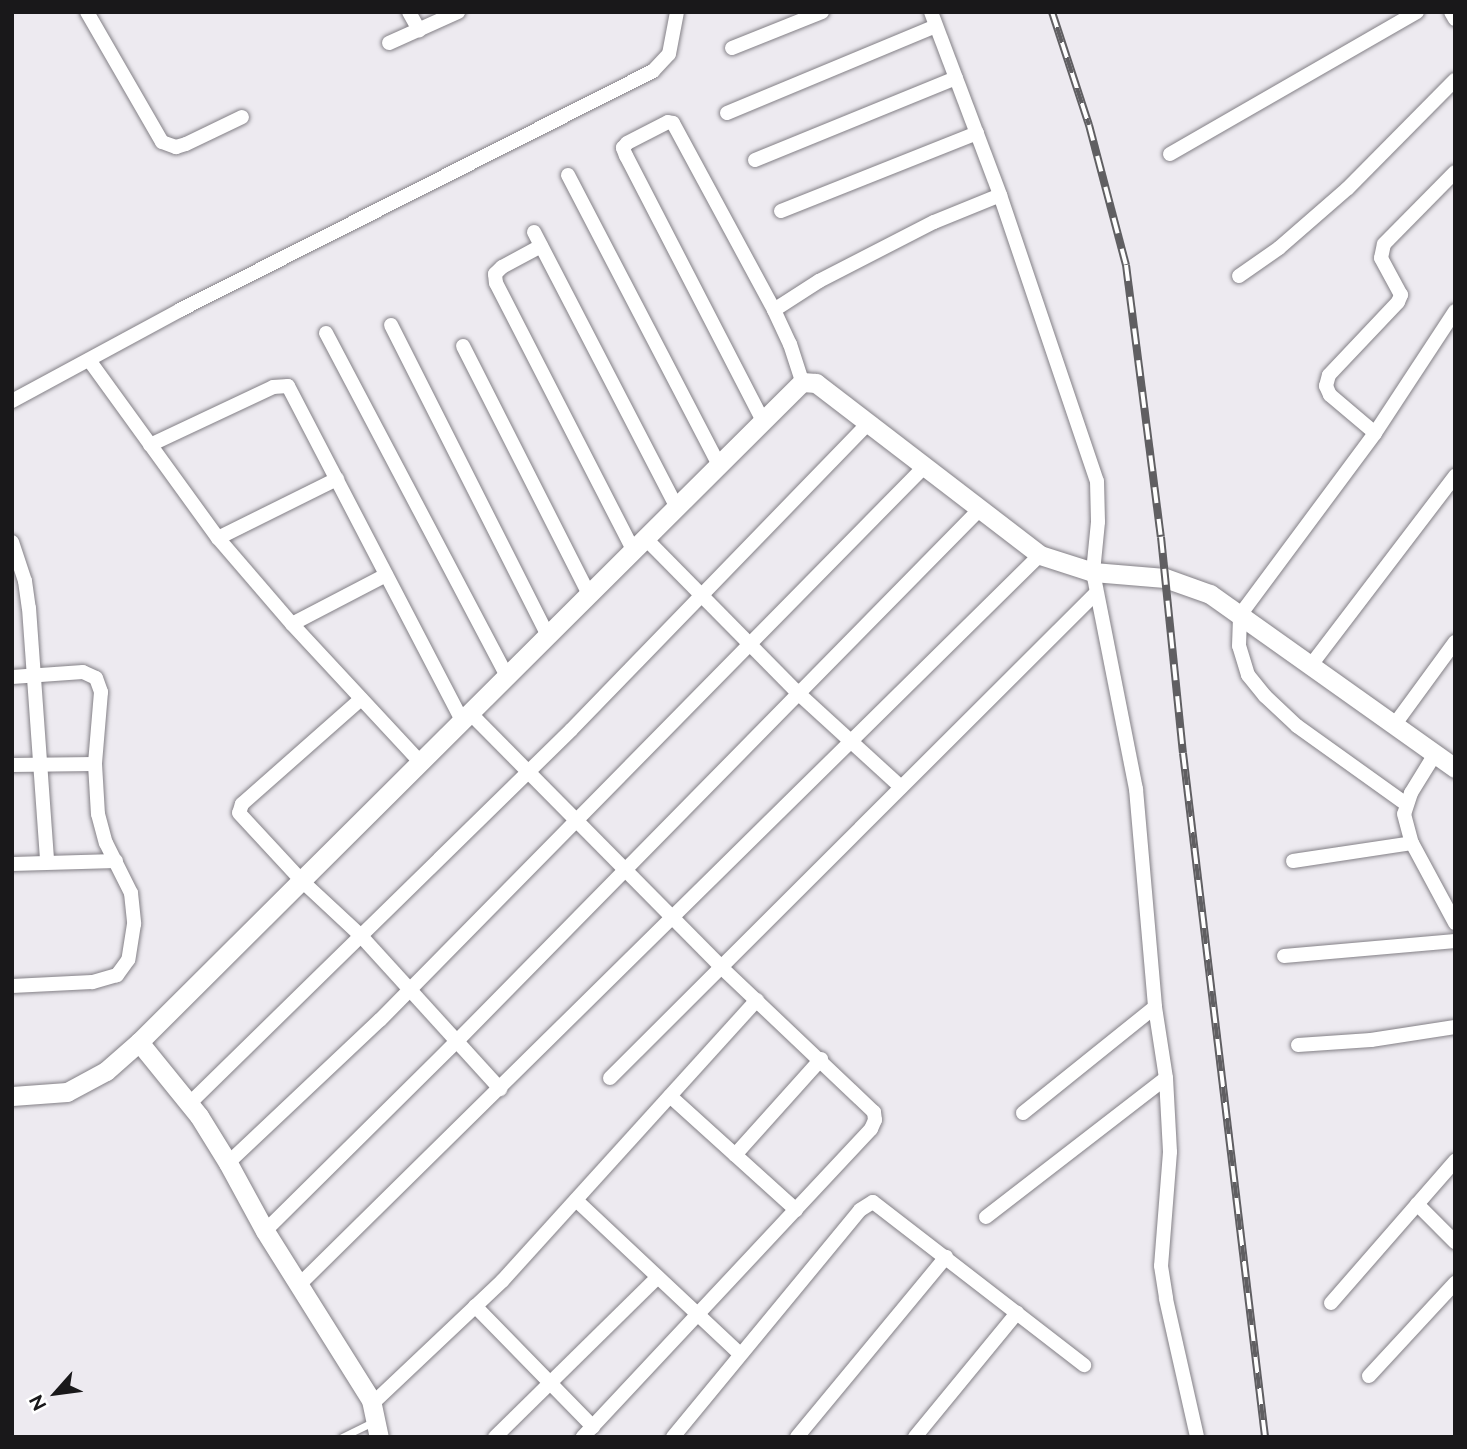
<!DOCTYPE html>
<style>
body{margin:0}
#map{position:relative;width:1467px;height:1449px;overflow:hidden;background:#edeaf0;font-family:Raleway,sans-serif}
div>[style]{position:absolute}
.roads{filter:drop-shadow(0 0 2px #838086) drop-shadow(0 0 2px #838086)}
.lane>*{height:7px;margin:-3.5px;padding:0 3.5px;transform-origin:3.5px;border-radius:3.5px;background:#fff}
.street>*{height:14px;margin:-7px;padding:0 7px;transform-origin:7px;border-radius:7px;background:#fff}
.secondary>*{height:19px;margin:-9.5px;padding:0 9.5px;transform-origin:9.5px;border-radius:9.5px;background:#fff}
.rail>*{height:8px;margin-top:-4px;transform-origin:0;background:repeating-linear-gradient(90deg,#fff 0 16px,#605f62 0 32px);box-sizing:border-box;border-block:2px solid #605f62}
span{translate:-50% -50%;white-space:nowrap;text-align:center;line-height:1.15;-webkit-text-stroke:5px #fff;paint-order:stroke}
.frame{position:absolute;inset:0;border:14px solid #19181a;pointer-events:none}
.north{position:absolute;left:21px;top:1358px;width:70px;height:70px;-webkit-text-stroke:5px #fff;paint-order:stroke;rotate:242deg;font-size:19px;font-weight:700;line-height:28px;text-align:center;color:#19181a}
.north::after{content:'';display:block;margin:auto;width:24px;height:32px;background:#19181a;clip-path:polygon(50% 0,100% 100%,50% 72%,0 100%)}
</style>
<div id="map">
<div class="roads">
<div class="lane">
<div style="left:342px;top:1437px;width:37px;rotate:-26deg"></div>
</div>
<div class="street">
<div style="left:87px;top:12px;width:150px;rotate:60deg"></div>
<div style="left:162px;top:142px;width:15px;rotate:20deg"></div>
<div style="left:176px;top:147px;width:10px;rotate:-17deg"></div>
<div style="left:186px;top:144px;width:62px;rotate:-25.7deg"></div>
<div style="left:409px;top:12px;width:21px;rotate:61deg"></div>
<div style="left:931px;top:12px;width:196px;rotate:69.3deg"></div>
<div style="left:1000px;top:195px;width:302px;rotate:71.3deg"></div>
<div style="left:1097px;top:481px;width:41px;rotate:88.6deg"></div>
<div style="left:1098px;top:522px;width:50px;rotate:95.7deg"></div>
<div style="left:1093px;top:572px;width:221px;rotate:78.8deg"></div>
<div style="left:1136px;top:789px;width:219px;rotate:85deg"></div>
<div style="left:1155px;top:1007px;width:72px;rotate:81.2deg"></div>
<div style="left:1166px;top:1078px;width:74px;rotate:86.9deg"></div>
<div style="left:1170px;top:1152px;width:114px;rotate:94.5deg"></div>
<div style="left:1161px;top:1266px;width:33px;rotate:81deg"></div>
<div style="left:1166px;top:1299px;width:141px;rotate:77.3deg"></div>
<div style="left:1451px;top:12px;width:8px;rotate:60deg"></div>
<div style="left:389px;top:43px;width:76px;rotate:-24.2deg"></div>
<div style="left:732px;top:48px;width:97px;rotate:-21.8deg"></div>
<div style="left:727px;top:113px;width:226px;rotate:-22.6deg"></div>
<div style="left:1170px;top:154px;width:285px;rotate:-29.9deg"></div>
<div style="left:755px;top:160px;width:217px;rotate:-22.2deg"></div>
<div style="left:568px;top:175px;width:325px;rotate:62.5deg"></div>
<div style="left:781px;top:211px;width:211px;rotate:-21.7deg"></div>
<div style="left:534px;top:232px;width:309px;rotate:62.6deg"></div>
<div style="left:541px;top:246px;width:44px;rotate:151.7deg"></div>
<div style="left:502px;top:267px;width:10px;rotate:135deg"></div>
<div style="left:495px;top:274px;width:9px;rotate:84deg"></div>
<div style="left:496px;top:283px;width:300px;rotate:62.8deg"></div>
<div style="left:1239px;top:276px;width:49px;rotate:-35deg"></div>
<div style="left:1279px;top:248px;width:91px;rotate:-41deg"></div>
<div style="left:1348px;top:188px;width:152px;rotate:-45.3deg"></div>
<div style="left:774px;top:310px;width:54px;rotate:-32.8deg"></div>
<div style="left:819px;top:281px;width:129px;rotate:-27.2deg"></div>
<div style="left:934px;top:222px;width:71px;rotate:-22.2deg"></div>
<div style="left:391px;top:325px;width:348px;rotate:63.2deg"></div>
<div style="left:326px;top:333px;width:389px;rotate:62.2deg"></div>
<div style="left:463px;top:346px;width:278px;rotate:63.1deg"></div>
<div style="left:89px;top:360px;width:220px;rotate:54.1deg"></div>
<div style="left:218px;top:538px;width:113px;rotate:49.3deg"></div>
<div style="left:292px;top:624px;width:191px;rotate:47.1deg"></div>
<div style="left:12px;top:401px;width:191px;rotate:-28.4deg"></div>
<div style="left:180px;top:310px;width:530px;rotate:-26.81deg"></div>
<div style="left:653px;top:71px;width:23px;rotate:-47deg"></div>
<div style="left:669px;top:54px;width:43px;rotate:-79.2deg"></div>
<div style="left:762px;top:419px;width:296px;rotate:-117.3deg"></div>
<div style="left:626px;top:156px;width:9px;rotate:-111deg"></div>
<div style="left:623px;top:148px;width:6px;rotate:-51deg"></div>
<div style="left:627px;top:143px;width:46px;rotate:-27.1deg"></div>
<div style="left:668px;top:122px;width:5px;rotate:11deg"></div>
<div style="left:673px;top:123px;width:213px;rotate:61.6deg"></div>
<div style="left:774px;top:310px;width:38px;rotate:65deg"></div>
<div style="left:790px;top:344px;width:40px;rotate:72deg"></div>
<div style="left:1375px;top:433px;width:59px;rotate:-139.8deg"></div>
<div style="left:1330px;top:395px;width:10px;rotate:-114deg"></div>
<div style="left:1326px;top:386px;width:11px;rotate:-75deg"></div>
<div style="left:1329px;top:375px;width:100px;rotate:-46.6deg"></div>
<div style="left:1398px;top:302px;width:8px;rotate:-67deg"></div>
<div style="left:1401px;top:295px;width:42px;rotate:-118.4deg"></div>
<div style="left:1381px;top:258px;width:14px;rotate:-78deg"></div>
<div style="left:1384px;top:244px;width:101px;rotate:-45.4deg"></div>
<div style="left:150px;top:445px;width:136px;rotate:-25.2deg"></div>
<div style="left:273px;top:387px;width:15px;rotate:-4deg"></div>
<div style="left:288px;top:386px;width:379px;rotate:62.5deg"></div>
<div style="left:218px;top:538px;width:133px;rotate:-26.4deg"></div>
<div style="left:645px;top:538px;width:219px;rotate:45.4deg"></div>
<div style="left:799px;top:694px;width:138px;rotate:42.4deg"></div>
<div style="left:12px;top:542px;width:41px;rotate:71.6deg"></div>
<div style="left:25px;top:581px;width:27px;rotate:82deg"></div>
<div style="left:29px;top:608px;width:255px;rotate:85.9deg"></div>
<div style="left:292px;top:624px;width:106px;rotate:-27.5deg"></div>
<div style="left:1311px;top:665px;width:238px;rotate:-52.7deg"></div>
<div style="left:12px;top:677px;width:71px;rotate:-4deg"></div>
<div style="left:83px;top:672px;width:14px;rotate:25deg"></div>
<div style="left:96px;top:678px;width:15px;rotate:70deg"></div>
<div style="left:101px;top:692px;width:72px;rotate:94.8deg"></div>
<div style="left:95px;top:764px;width:50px;rotate:86.6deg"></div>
<div style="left:98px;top:814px;width:30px;rotate:75deg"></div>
<div style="left:106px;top:843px;width:56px;rotate:63.4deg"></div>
<div style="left:131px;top:893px;width:31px;rotate:84deg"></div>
<div style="left:134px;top:924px;width:36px;rotate:99deg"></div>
<div style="left:128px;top:960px;width:19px;rotate:126deg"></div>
<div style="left:117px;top:975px;width:26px;rotate:164deg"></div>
<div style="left:92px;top:982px;width:80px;rotate:177.1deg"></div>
<div style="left:361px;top:699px;width:159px;rotate:138.6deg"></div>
<div style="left:242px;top:804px;width:9px;rotate:108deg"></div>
<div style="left:239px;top:813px;width:93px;rotate:47.2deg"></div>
<div style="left:302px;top:881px;width:81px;rotate:43deg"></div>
<div style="left:361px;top:936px;width:207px;rotate:47.7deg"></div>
<div style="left:471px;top:714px;width:356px;rotate:45.3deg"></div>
<div style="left:721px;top:967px;width:211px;rotate:43.5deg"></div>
<div style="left:874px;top:1112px;width:8px;rotate:83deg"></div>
<div style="left:875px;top:1120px;width:10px;rotate:114deg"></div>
<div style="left:871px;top:1129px;width:422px;rotate:133.1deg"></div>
<div style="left:1395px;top:724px;width:102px;rotate:-53.8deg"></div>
<div style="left:1435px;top:754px;width:46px;rotate:121.6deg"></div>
<div style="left:1411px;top:793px;width:22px;rotate:108deg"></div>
<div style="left:1404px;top:814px;width:30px;rotate:75deg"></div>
<div style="left:1412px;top:843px;width:91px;rotate:61.7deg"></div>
<div style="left:12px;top:765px;width:83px;rotate:-0.7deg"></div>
<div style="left:1406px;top:804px;width:134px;rotate:-144.4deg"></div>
<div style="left:1297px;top:726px;width:44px;rotate:-136.8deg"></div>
<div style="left:1265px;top:696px;width:27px;rotate:-129deg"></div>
<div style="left:1248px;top:675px;width:30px;rotate:-107deg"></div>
<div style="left:1239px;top:646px;width:31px;rotate:-88deg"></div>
<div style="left:1240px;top:615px;width:227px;rotate:-53.4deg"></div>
<div style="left:1375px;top:433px;width:146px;rotate:-56.7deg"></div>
<div style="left:1293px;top:861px;width:120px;rotate:-8.6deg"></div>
<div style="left:12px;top:864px;width:104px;rotate:-1.7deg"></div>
<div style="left:1284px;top:956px;width:172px;rotate:-5deg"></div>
<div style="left:1298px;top:1045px;width:73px;rotate:-3.9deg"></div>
<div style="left:1371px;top:1040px;width:85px;rotate:-8.8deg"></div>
<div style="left:610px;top:1078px;width:687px;rotate:-44.94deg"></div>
<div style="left:670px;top:1096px;width:170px;rotate:42.1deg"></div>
<div style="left:189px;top:1104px;width:535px;rotate:-44.39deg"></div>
<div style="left:571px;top:730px;width:427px;rotate:-45.9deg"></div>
<div style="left:1023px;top:1113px;width:169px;rotate:-38.8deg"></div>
<div style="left:735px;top:1155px;width:129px;rotate:-48.1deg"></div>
<div style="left:228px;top:1163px;width:209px;rotate:-43.3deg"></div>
<div style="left:380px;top:1020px;width:777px;rotate:-45.47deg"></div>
<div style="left:576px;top:1200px;width:224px;rotate:43.2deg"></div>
<div style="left:1417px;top:1204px;width:54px;rotate:45deg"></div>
<div style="left:986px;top:1217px;width:227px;rotate:-37.7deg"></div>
<div style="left:265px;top:1231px;width:270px;rotate:-44.7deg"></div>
<div style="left:457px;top:1041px;width:746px;rotate:-45.49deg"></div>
<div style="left:300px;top:1284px;width:1039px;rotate:-44.57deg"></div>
<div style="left:1331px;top:1303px;width:189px;rotate:-48.9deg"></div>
<div style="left:475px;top:1306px;width:169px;rotate:45.7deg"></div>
<div style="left:1369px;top:1376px;width:127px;rotate:-47.2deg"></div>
<div style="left:372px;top:1404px;width:180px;rotate:-43.4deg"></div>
<div style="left:503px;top:1280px;width:378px;rotate:-47.8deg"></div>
<div style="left:495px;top:1437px;width:228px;rotate:-44.5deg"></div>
<div style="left:673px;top:1437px;width:294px;rotate:-50.5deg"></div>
<div style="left:860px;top:1210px;width:15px;rotate:-32deg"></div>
<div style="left:873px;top:1202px;width:267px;rotate:37.7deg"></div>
<div style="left:797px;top:1437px;width:234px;rotate:-50.4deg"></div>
<div style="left:915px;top:1437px;width:161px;rotate:-50.6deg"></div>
</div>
<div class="secondary">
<div style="left:139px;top:1042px;width:95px;rotate:51deg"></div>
<div style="left:199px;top:1116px;width:55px;rotate:58.3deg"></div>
<div style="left:228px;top:1163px;width:77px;rotate:61.4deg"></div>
<div style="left:265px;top:1231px;width:199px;rotate:57.9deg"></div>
<div style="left:371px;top:1400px;width:38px;rotate:78deg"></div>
<div style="left:12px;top:1096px;width:55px;rotate:-4.2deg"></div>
<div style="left:67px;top:1092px;width:44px;rotate:-28.3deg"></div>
<div style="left:106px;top:1071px;width:44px;rotate:-41.3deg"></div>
<div style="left:139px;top:1042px;width:936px;rotate:-44.87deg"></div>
<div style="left:802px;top:382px;width:14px;rotate:4deg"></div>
<div style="left:816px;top:383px;width:282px;rotate:37.5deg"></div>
<div style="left:1040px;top:555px;width:56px;rotate:17.8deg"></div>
<div style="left:1093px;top:572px;width:72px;rotate:4.8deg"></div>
<div style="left:1165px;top:578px;width:48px;rotate:19.6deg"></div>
<div style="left:1210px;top:594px;width:301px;rotate:35.4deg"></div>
</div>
</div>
<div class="rail">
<div style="left:1052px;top:12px;width:119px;rotate:71.9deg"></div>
<div style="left:1089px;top:125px;width:145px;rotate:75.2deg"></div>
<div style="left:1126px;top:265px;width:274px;rotate:82.7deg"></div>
<div style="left:1161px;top:537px;width:217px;rotate:84.2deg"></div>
<div style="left:1183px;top:753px;width:689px;rotate:83.16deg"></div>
</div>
<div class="frame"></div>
<div class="north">N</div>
</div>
